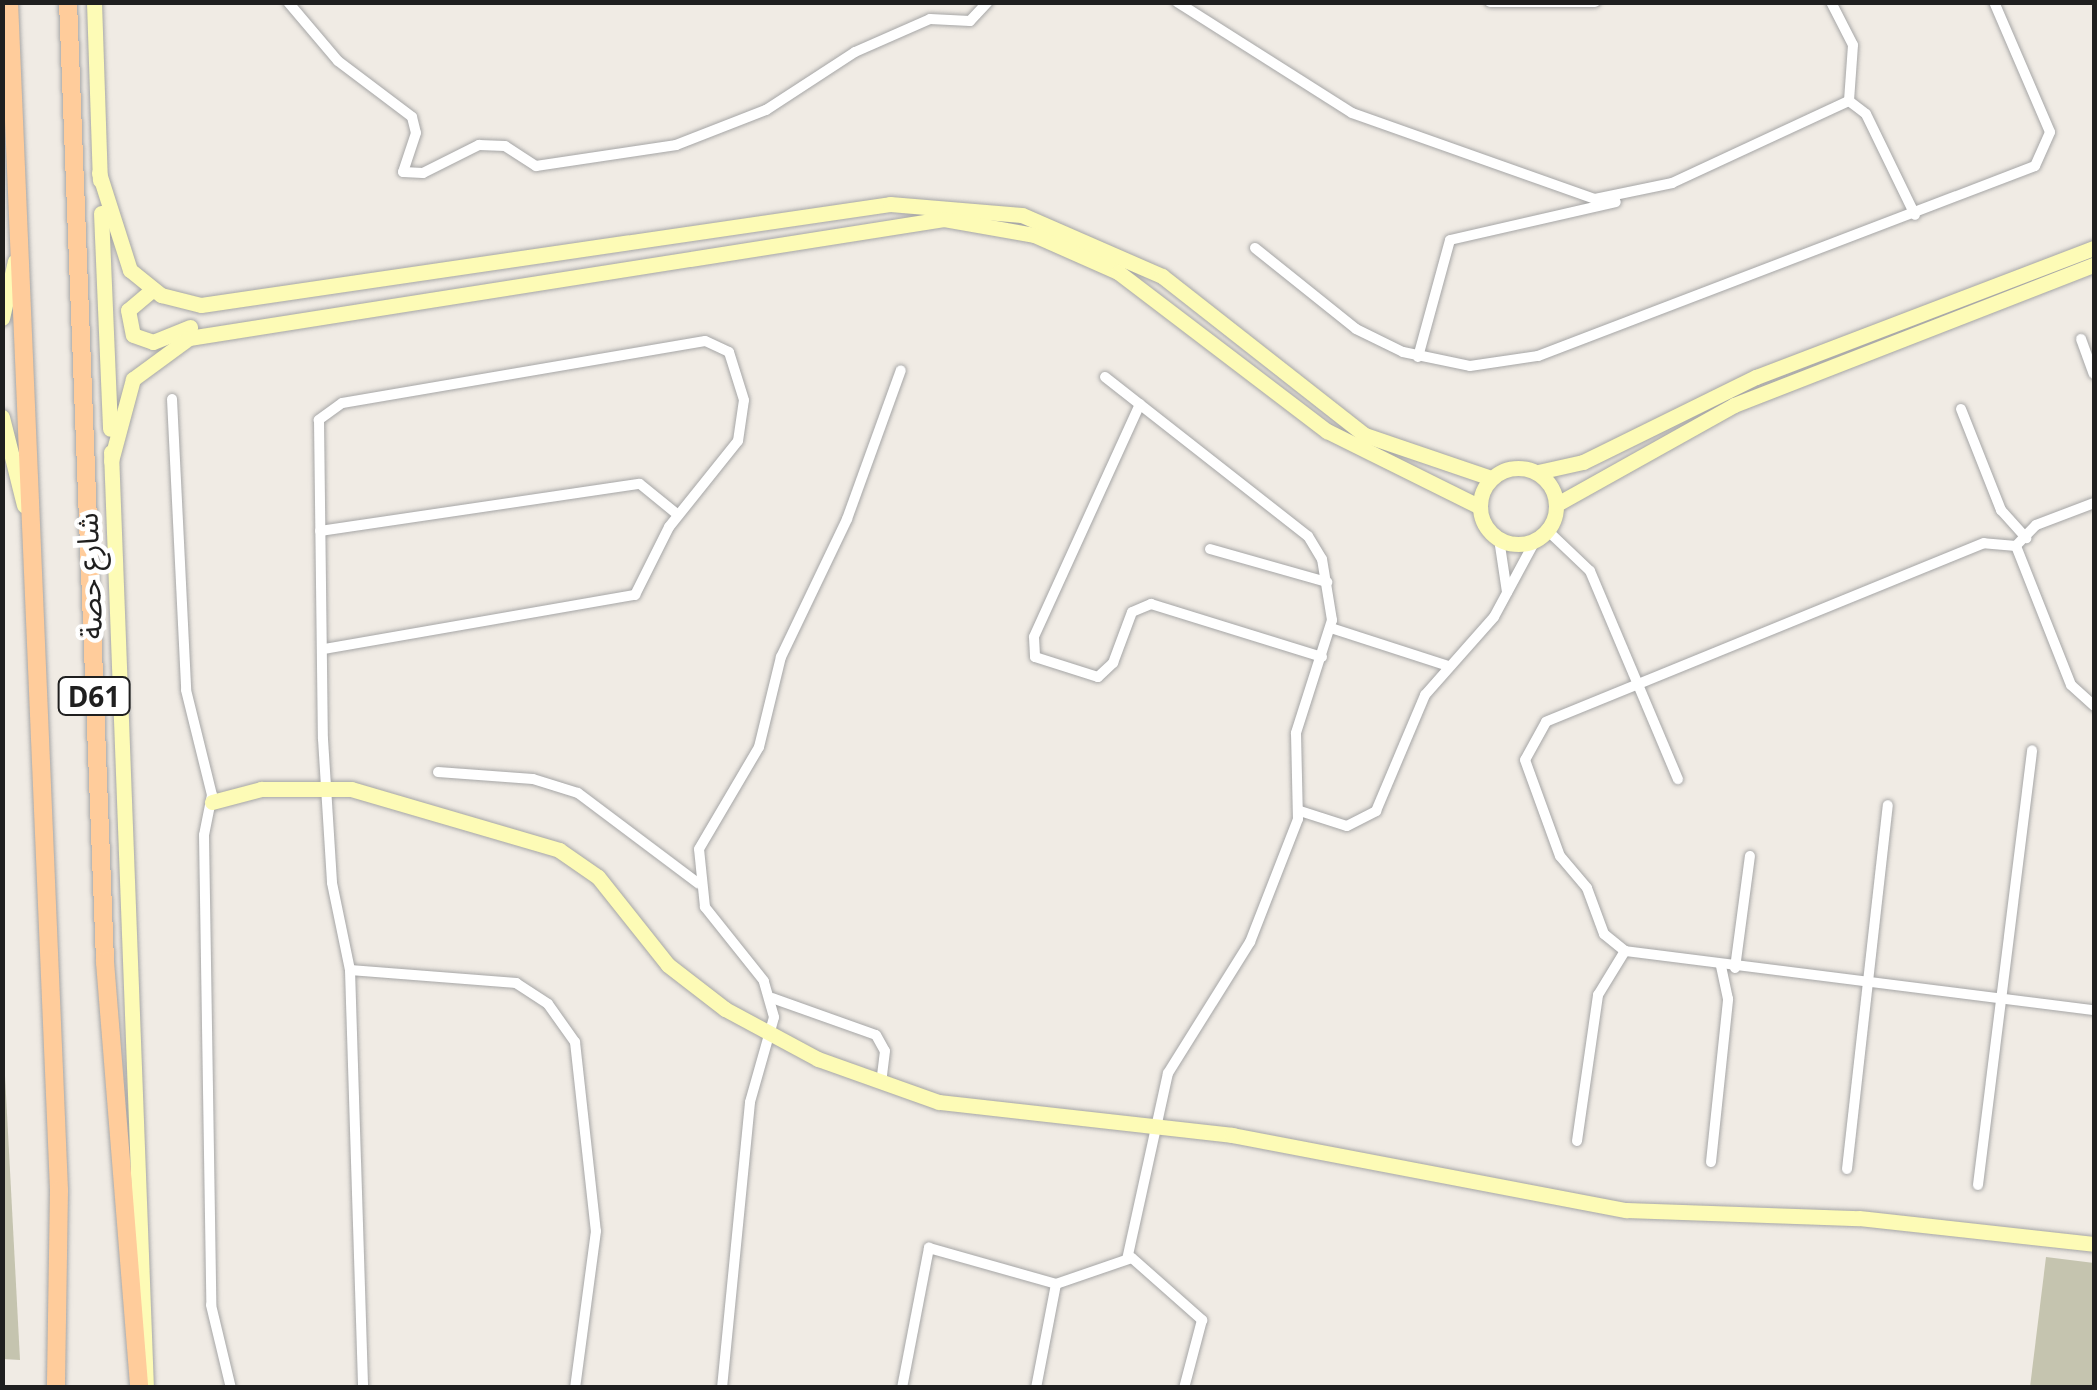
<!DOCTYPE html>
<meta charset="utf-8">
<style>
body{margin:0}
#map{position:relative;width:2097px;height:1390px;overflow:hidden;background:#f0ebe4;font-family:"Open Sans","Noto Sans Arabic",sans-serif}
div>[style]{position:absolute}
.construction>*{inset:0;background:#c5c4af}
.roads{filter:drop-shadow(0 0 2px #a6a6a6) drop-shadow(0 0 2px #a6a6a6)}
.street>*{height:10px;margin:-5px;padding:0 5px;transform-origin:5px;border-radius:5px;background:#fff}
.secondary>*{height:15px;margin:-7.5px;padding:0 7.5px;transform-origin:7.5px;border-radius:7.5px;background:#fdfbb6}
.secondary>.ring{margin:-7.5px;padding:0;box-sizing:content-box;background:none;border:15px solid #fdfbb6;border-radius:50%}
.primary>*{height:18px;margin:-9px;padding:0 9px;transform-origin:9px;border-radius:9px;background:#ffcc9b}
span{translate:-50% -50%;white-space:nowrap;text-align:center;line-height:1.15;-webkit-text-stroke:9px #fff;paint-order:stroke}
.shield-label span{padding:2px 8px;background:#fff;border:2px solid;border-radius:8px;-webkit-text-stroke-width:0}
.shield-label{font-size:28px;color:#1f1f1f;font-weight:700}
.street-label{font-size:30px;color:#1f1f1f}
.frame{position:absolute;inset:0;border:5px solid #1f1f1f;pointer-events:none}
</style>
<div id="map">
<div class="construction">
<div style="clip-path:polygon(3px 1038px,20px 1360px,3px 1359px)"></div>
<div style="clip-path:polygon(2046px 1257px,2094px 1263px,2094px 1387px,2030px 1387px)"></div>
</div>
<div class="roads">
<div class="street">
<div style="left:288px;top:2px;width:77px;rotate:49.7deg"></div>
<div style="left:338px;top:61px;width:93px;rotate:37.1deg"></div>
<div style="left:412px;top:117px;width:16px;rotate:76deg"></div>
<div style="left:416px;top:133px;width:41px;rotate:108.4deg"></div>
<div style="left:403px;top:172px;width:20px;rotate:3deg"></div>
<div style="left:423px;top:173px;width:63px;rotate:-26.6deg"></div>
<div style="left:479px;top:145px;width:26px;rotate:2deg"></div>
<div style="left:505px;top:146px;width:37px;rotate:33deg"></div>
<div style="left:536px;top:166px;width:142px;rotate:-8.5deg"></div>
<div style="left:676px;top:145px;width:97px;rotate:-21.3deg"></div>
<div style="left:766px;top:110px;width:106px;rotate:-33.1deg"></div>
<div style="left:855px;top:52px;width:82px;rotate:-23.7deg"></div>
<div style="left:930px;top:19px;width:40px;rotate:2.9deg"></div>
<div style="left:970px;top:21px;width:26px;rotate:-47deg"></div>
<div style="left:1177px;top:2px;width:207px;rotate:32.4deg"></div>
<div style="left:1352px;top:113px;width:258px;rotate:19.5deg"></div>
<div style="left:1595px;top:199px;width:79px;rotate:-11.7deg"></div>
<div style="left:1672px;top:183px;width:195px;rotate:-24.9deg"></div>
<div style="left:1849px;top:101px;width:21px;rotate:37deg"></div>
<div style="left:1866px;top:114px;width:112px;rotate:64.1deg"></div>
<div style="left:1490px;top:2px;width:105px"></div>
<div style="left:1831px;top:2px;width:48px;rotate:62.9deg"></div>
<div style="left:1853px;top:45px;width:56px;rotate:94.1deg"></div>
<div style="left:1255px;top:248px;width:129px;rotate:38.7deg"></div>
<div style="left:1356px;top:329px;width:52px;rotate:26.1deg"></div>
<div style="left:1403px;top:352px;width:68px;rotate:11.8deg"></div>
<div style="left:1470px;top:366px;width:69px;rotate:-8.4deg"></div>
<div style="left:1538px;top:356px;width:532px;rotate:-20.92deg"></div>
<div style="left:2035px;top:166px;width:37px;rotate:-66deg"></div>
<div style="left:2050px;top:132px;width:142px;rotate:-113.3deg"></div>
<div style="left:2081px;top:339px;width:37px;rotate:70deg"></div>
<div style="left:1418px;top:357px;width:121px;rotate:-74.7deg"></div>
<div style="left:1450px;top:240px;width:170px;rotate:-12.9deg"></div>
<div style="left:1105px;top:377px;width:258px;rotate:38.1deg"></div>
<div style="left:1308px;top:536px;width:27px;rotate:59deg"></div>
<div style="left:1322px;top:559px;width:62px;rotate:80.7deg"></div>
<div style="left:1332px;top:620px;width:119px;rotate:107.7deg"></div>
<div style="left:1296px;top:733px;width:86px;rotate:88.7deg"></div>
<div style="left:1298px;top:819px;width:132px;rotate:111.3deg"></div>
<div style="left:1250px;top:942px;width:155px;rotate:122deg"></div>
<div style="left:1168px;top:1073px;width:190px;rotate:102.4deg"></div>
<div style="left:172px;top:399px;width:291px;rotate:87.2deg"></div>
<div style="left:186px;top:690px;width:108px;rotate:76.1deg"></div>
<div style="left:212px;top:795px;width:41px;rotate:101.3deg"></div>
<div style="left:204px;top:835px;width:470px;rotate:89.1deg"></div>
<div style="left:211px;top:1305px;width:85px;rotate:76.5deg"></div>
<div style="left:1140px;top:404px;width:256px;rotate:114.5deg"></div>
<div style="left:1034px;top:637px;width:20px;rotate:87deg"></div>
<div style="left:1035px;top:657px;width:66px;rotate:17.6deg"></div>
<div style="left:1098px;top:677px;width:21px;rotate:-43deg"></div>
<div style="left:1113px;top:663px;width:54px;rotate:-69.6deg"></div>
<div style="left:1132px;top:612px;width:21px;rotate:-23deg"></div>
<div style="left:1151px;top:604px;width:179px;rotate:17.2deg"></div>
<div style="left:1961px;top:409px;width:109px;rotate:68.4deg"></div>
<div style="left:2001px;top:510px;width:38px;rotate:48deg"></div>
<div style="left:2094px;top:503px;width:62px;rotate:159.2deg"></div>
<div style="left:2036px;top:525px;width:29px;rotate:134deg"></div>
<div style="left:2016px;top:546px;width:32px;rotate:-175deg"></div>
<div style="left:1984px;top:543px;width:473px;rotate:157.8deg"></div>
<div style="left:1546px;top:722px;width:43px;rotate:118.9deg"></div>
<div style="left:1525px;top:760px;width:102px;rotate:70deg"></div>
<div style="left:1560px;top:856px;width:42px;rotate:49.8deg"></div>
<div style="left:1587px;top:888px;width:49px;rotate:69.7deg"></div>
<div style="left:1604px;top:934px;width:27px;rotate:39deg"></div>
<div style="left:1625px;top:951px;width:473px;rotate:7.2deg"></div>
<div style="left:320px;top:531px;width:323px;rotate:-8.4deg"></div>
<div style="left:640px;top:484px;width:49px;rotate:39.2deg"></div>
<div style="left:1548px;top:531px;width:58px;rotate:43.6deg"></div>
<div style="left:1590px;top:571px;width:226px;rotate:67.1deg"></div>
<div style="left:1499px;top:539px;width:54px;rotate:81.4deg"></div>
<div style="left:2016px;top:546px;width:149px;rotate:68.4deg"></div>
<div style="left:2071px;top:685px;width:31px;rotate:42deg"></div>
<div style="left:1210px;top:549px;width:122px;rotate:15.8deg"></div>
<div style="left:1331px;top:628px;width:124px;rotate:17.9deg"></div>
<div style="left:324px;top:649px;width:316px;rotate:-9.9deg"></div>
<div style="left:635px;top:595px;width:76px;rotate:-63.4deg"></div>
<div style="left:669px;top:527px;width:110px;rotate:-51.3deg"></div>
<div style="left:738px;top:441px;width:41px;rotate:-81.7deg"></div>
<div style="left:744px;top:400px;width:50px;rotate:-107.4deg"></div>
<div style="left:729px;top:352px;width:26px;rotate:-155deg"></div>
<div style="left:705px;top:341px;width:368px;rotate:170.3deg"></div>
<div style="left:342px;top:403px;width:29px;rotate:144deg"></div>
<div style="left:319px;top:420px;width:319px;rotate:89.3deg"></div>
<div style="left:323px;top:739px;width:144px;rotate:86.4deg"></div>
<div style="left:332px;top:883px;width:89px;rotate:78.3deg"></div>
<div style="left:350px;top:970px;width:418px;rotate:88.2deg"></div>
<div style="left:438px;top:772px;width:95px;rotate:4.2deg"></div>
<div style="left:533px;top:779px;width:47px;rotate:17.3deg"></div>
<div style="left:578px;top:793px;width:151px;rotate:36.9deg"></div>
<div style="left:1300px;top:811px;width:49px;rotate:17.7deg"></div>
<div style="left:1347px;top:826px;width:33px;rotate:-27deg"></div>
<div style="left:1376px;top:811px;width:126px;rotate:-67.1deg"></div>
<div style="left:1425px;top:695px;width:104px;rotate:-48.5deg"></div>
<div style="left:1494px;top:617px;width:89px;rotate:-61.7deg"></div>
<div style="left:1735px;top:968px;width:113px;rotate:-82.4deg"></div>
<div style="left:350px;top:970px;width:167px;rotate:4.5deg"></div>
<div style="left:516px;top:983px;width:38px;rotate:33deg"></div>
<div style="left:548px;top:1004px;width:47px;rotate:54.6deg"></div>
<div style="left:575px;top:1042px;width:190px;rotate:83.7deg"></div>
<div style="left:596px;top:1231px;width:158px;rotate:97.6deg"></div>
<div style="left:772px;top:998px;width:110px;rotate:19.6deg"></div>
<div style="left:876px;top:1035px;width:18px;rotate:61deg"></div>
<div style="left:885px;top:1051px;width:32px;rotate:97deg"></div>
<div style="left:1577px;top:1141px;width:148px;rotate:-81.8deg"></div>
<div style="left:1598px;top:995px;width:52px;rotate:-58.5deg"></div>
<div style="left:1711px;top:1162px;width:164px;rotate:-84deg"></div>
<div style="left:1728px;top:999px;width:34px;rotate:-102deg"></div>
<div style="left:1847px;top:1169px;width:366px;rotate:-83.6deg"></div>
<div style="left:1978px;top:1185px;width:438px;rotate:-82.9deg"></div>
<div style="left:722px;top:1388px;width:287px;rotate:-84.4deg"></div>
<div style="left:750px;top:1102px;width:88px;rotate:-74.2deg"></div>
<div style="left:774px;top:1017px;width:37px;rotate:-106deg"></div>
<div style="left:764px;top:981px;width:95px;rotate:-128.6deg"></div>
<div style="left:705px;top:907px;width:58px;rotate:-95.9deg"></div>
<div style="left:699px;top:849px;width:118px;rotate:-59.5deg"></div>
<div style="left:759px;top:747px;width:93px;rotate:-76.3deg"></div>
<div style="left:781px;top:657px;width:153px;rotate:-64.4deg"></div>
<div style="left:847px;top:519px;width:158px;rotate:-70.1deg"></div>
<div style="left:902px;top:1388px;width:143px;rotate:-79.1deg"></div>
<div style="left:929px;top:1248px;width:132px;rotate:15.8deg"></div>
<div style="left:1036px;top:1388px;width:106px;rotate:-79.1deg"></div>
<div style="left:1056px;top:1284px;width:80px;rotate:-18.9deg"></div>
<div style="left:1132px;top:1258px;width:94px;rotate:41.5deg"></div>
<div style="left:1202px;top:1320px;width:70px;rotate:104.8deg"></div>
</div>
<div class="secondary">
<div style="left:94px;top:2px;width:178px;rotate:88.1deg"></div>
<div style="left:99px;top:173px;width:102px;rotate:72.3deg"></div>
<div style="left:130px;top:270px;width:40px;rotate:39deg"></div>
<div style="left:161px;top:295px;width:41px;rotate:14deg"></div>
<div style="left:201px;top:305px;width:696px;rotate:-8.34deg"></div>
<div style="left:890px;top:204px;width:132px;rotate:4.8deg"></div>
<div style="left:1022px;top:215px;width:153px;rotate:23.5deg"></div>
<div style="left:1162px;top:276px;width:258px;rotate:38.1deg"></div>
<div style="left:1365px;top:435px;width:133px;rotate:18.8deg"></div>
<div style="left:101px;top:213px;width:216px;rotate:87.6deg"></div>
<div style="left:152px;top:290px;width:31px;rotate:140deg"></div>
<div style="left:128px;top:310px;width:25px;rotate:79deg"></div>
<div style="left:133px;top:335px;width:21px;rotate:19deg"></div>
<div style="left:153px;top:342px;width:40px;rotate:-22deg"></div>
<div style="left:2px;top:318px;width:58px;rotate:-77.2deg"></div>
<div style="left:2px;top:417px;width:91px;rotate:76deg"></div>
<div style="left:111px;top:452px;width:937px;rotate:87.86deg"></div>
<div style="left:111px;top:461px;width:85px;rotate:-75deg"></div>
<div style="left:133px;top:379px;width:69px;rotate:-36.2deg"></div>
<div style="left:189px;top:338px;width:764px;rotate:-8.96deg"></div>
<div style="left:944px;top:219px;width:91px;rotate:10.1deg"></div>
<div style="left:1034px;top:235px;width:92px;rotate:23.8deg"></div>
<div style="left:1118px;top:272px;width:263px;rotate:37.3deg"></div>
<div style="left:1327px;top:431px;width:171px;rotate:26.4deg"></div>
<div class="ring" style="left:1480px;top:468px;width:61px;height:61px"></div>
<div style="left:1538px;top:472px;width:46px;rotate:-12.5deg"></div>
<div style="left:1583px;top:462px;width:193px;rotate:-26.2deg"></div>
<div style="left:1756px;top:377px;width:362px;rotate:-20.9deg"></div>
<div style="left:1557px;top:504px;width:203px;rotate:-29.2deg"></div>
<div style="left:1734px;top:405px;width:386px;rotate:-21.3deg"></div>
<div style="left:212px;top:802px;width:51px;rotate:-14.9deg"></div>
<div style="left:261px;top:789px;width:90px"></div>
<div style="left:351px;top:789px;width:217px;rotate:16.3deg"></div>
<div style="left:559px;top:850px;width:47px;rotate:34.7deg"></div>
<div style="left:598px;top:877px;width:112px;rotate:51.5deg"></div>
<div style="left:668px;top:965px;width:72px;rotate:37.7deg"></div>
<div style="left:725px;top:1009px;width:106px;rotate:28.3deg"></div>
<div style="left:818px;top:1059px;width:128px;rotate:19.6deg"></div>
<div style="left:939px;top:1102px;width:295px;rotate:6.4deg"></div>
<div style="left:1232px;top:1135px;width:401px;rotate:10.8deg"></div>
<div style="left:1626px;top:1210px;width:233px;rotate:2deg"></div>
<div style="left:1859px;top:1218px;width:236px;rotate:6.3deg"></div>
</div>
<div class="primary">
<div style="left:9px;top:2px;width:1190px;rotate:87.59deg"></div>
<div style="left:59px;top:1191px;width:197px;rotate:90.9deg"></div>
<div style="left:68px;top:2px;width:961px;rotate:87.79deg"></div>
<div style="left:105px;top:962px;width:427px;rotate:85.4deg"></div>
</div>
</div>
<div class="shield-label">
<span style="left:94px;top:696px">D61</span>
</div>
<div class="street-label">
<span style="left:89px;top:576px;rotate:-92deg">شارع حصة</span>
</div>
<div class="frame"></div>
</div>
